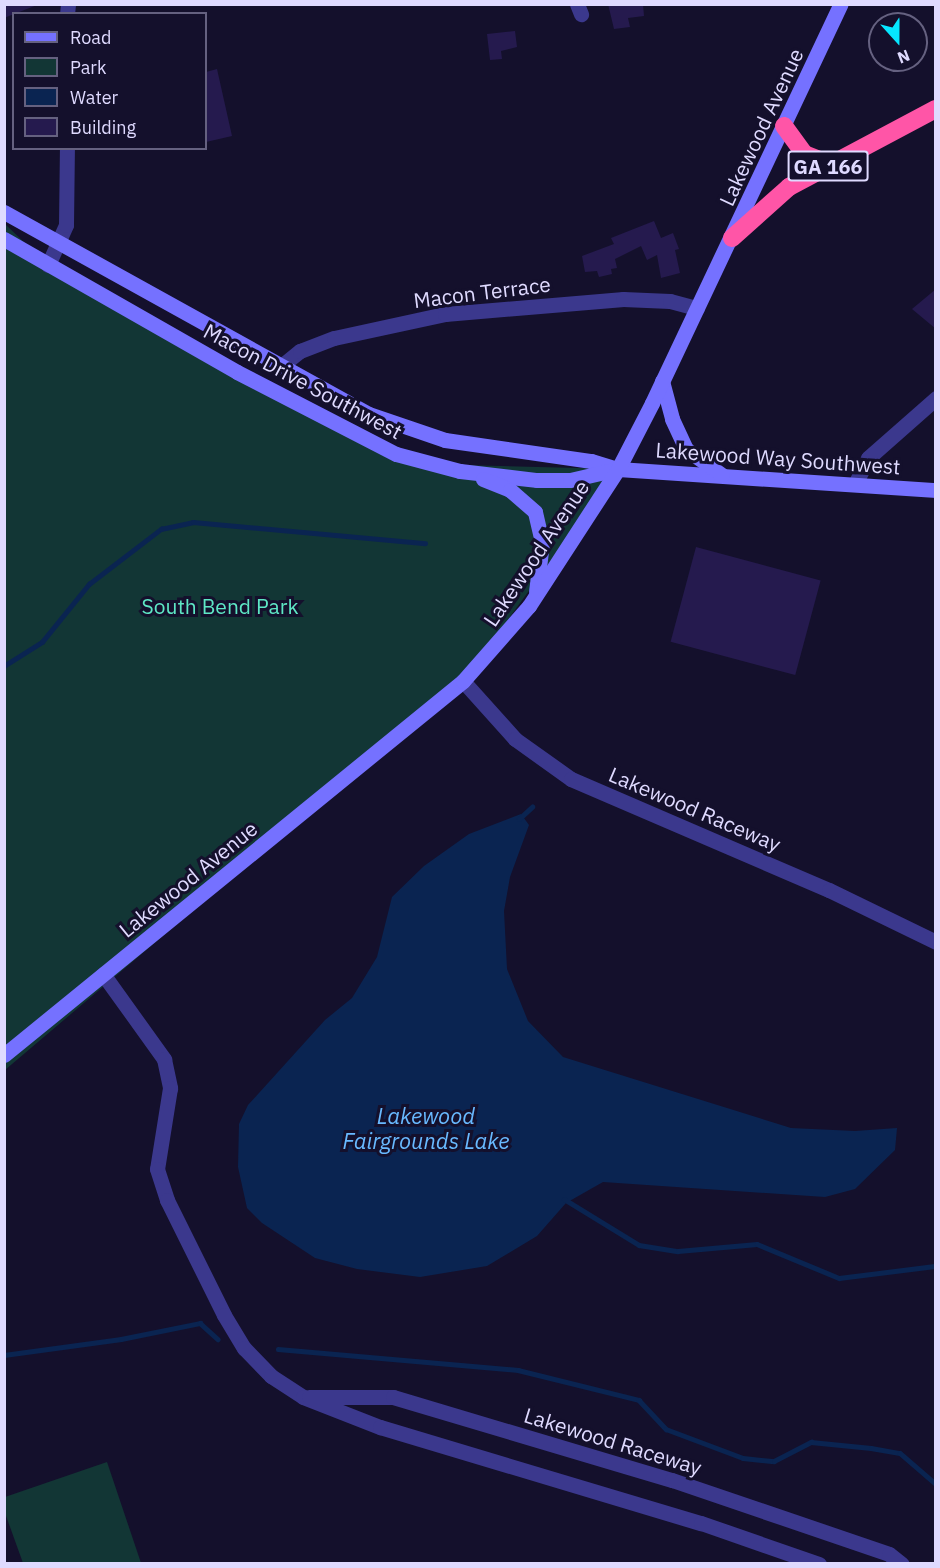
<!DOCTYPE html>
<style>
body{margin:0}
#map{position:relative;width:940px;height:1568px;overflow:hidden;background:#14102c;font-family:"IBM Plex Sans",sans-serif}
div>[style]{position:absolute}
.green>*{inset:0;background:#123635}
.water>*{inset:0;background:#0a2451}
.stream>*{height:4.5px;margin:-2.25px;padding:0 2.25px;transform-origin:2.25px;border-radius:2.25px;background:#0a2451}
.building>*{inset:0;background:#251a4e;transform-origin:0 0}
.street>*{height:15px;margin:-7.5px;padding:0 7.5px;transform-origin:7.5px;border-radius:7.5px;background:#3b388d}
.secondary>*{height:15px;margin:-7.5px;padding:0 7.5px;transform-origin:7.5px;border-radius:7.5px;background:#7571ff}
.highway>*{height:18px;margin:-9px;padding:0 9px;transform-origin:9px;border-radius:9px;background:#ff55a7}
span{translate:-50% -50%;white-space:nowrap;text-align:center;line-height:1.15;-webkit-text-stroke:6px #14102c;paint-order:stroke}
.shield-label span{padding:2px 4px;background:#14102c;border:2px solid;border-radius:4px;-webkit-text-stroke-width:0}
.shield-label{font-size:20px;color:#dfdaff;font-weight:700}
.street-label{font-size:21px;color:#dfdaff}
.park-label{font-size:21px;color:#5ee7c5}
.water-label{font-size:22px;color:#68b9ff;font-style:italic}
.frame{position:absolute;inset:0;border:6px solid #dfdaff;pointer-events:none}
.legend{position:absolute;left:12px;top:12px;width:195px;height:138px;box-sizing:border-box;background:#14102c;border:2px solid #656180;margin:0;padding:8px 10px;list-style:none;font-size:18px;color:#dfdaff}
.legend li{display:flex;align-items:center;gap:12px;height:30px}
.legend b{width:30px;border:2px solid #656180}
.north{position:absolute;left:868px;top:12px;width:60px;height:60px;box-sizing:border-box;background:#14102c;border:2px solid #656180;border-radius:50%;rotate:159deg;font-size:16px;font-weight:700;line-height:24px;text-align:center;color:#dfdaff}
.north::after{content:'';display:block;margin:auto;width:21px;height:27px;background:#06e6ff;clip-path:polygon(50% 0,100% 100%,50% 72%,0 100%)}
</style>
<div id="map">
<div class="green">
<div style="clip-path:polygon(5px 224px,48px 265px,425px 464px,618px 469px,463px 681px,5px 1070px)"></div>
<div style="clip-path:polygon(107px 1462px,141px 1563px,23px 1563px,5px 1513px,5px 1497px)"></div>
</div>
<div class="water">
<div style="clip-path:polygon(521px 814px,529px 825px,510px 877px,504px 911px,507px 969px,528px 1021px,563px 1057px,791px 1128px,855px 1131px,897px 1128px,895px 1150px,855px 1189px,825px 1197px,603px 1182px,566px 1203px,537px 1236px,487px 1266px,420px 1277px,357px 1269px,315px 1258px,262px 1223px,247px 1208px,238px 1167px,239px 1124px,248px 1105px,325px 1020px,352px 998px,377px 957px,392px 897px,424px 866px,469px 834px)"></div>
</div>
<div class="stream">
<div style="left:4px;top:666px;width:45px;rotate:-32.3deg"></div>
<div style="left:42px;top:642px;width:75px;rotate:-51deg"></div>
<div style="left:89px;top:584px;width:91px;rotate:-37.4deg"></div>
<div style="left:161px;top:529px;width:33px;rotate:-12deg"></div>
<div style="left:193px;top:522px;width:233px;rotate:5.2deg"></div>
<div style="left:519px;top:819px;width:18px;rotate:-43deg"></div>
<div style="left:564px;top:1199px;width:88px;rotate:31.5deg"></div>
<div style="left:639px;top:1245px;width:39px;rotate:9deg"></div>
<div style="left:678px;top:1251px;width:79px;rotate:-5.1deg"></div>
<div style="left:757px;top:1244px;width:89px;rotate:22.5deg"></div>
<div style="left:839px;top:1278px;width:98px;rotate:-7.1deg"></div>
<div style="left:278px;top:1349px;width:241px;rotate:5deg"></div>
<div style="left:518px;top:1370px;width:125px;rotate:13.9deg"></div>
<div style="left:639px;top:1400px;width:40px;rotate:47deg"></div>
<div style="left:666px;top:1429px;width:82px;rotate:20.6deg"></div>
<div style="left:743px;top:1458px;width:31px;rotate:6deg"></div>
<div style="left:774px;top:1461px;width:42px;rotate:-27.2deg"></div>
<div style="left:811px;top:1442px;width:60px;rotate:5.7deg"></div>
<div style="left:871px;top:1448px;width:29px;rotate:10deg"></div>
<div style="left:900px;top:1453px;width:48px;rotate:40.7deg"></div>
<div style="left:4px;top:1355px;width:118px;rotate:-7.8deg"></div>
<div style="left:121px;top:1339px;width:81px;rotate:-11.4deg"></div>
<div style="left:200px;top:1323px;width:24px;rotate:42deg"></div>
</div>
<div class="building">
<div style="clip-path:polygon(4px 4px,37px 4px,37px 5px,4px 18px)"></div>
<div style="clip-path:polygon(608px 4px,643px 4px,644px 16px,628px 18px,630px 27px,614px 29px)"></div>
<div style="clip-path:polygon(515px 31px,517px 47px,501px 51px,502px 59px,490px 60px,487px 34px)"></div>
<div style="clip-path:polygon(217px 69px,232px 136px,206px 142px,206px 72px)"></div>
<div style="clip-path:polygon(654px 221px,661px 238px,673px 233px,679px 249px,675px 250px,680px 273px,661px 278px,657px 255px,647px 260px,641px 246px,615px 259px,617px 268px,611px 269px,612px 274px,599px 277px,597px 271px,585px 272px,582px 256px,614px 244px,611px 238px)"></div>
<div style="clip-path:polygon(936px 289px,936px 329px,912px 309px)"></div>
<div style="left:696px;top:547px;width:129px;height:98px;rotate:15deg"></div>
</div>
<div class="street">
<div style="left:577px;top:4px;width:11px;rotate:68deg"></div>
<div style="left:67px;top:14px;width:10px;rotate:-84deg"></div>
<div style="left:48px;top:265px;width:44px;rotate:-65.8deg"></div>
<div style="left:66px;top:225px;width:77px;rotate:-89.3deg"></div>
<div style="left:280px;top:367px;width:26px;rotate:-39deg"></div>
<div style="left:300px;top:351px;width:36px;rotate:-21deg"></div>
<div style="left:334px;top:338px;width:114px;rotate:-12.2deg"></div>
<div style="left:445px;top:314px;width:179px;rotate:-4.8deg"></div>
<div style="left:623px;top:299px;width:47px;rotate:2.4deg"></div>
<div style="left:670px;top:301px;width:28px;rotate:15deg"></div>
<div style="left:856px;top:482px;width:27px;rotate:-63deg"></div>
<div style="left:868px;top:458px;width:91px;rotate:-41.4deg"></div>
<div style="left:463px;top:681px;width:78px;rotate:48.1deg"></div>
<div style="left:515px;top:739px;width:69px;rotate:35.5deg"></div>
<div style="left:571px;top:779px;width:281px;rotate:23.3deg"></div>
<div style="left:829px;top:890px;width:119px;rotate:25.9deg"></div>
<div style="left:103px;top:974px;width:105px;rotate:54.3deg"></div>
<div style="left:164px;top:1059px;width:30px;rotate:78deg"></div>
<div style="left:170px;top:1088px;width:82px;rotate:99.1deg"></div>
<div style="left:157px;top:1169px;width:33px;rotate:72deg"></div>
<div style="left:167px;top:1200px;width:128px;rotate:63.6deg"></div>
<div style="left:224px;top:1315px;width:39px;rotate:59deg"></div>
<div style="left:244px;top:1348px;width:39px;rotate:46deg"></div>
<div style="left:271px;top:1376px;width:38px;rotate:33deg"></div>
<div style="left:303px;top:1397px;width:83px;rotate:21.3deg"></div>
<div style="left:380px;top:1427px;width:335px;rotate:16.7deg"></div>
<div style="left:701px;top:1523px;width:125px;rotate:19.2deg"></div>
<div style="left:309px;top:1397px;width:84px"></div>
<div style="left:393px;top:1397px;width:291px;rotate:16.6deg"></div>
<div style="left:672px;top:1480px;width:229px;rotate:18.8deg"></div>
<div style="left:889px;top:1554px;width:16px;rotate:38deg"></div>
</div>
<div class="secondary">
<div style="left:4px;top:212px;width:417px;rotate:29deg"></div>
<div style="left:369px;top:414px;width:80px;rotate:18.9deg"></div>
<div style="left:445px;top:440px;width:148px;rotate:8.2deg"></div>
<div style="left:591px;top:461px;width:28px;rotate:17deg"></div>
<div style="left:618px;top:469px;width:319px;rotate:3.8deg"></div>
<div style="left:4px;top:239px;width:268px;rotate:29.7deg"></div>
<div style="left:237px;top:372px;width:179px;rotate:27.3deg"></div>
<div style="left:396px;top:454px;width:66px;rotate:14.9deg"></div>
<div style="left:460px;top:471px;width:78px;rotate:6.7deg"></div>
<div style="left:537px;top:480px;width:33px"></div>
<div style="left:570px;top:480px;width:49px;rotate:-12.9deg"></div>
<div style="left:662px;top:381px;width:39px;rotate:75deg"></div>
<div style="left:672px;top:419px;width:33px;rotate:65deg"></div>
<div style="left:686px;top:449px;width:44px;rotate:35.8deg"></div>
<div style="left:483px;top:479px;width:29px;rotate:22deg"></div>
<div style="left:510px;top:490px;width:33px;rotate:41deg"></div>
<div style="left:535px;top:512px;width:32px;rotate:77deg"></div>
<div style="left:542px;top:543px;width:49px;rotate:97deg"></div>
<div style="left:4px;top:1055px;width:592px;rotate:-39.17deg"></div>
<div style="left:463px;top:681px;width:100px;rotate:-48.7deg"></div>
<div style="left:529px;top:606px;width:163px;rotate:-57deg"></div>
<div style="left:618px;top:469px;width:74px;rotate:-62.7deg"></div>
<div style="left:652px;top:403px;width:441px;rotate:-64.7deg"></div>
</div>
<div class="highway">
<div style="left:784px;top:126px;width:34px;rotate:54deg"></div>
<div style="left:804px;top:154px;width:19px;rotate:21deg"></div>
<div style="left:822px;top:161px;width:16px;rotate:-4deg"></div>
<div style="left:732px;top:238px;width:76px;rotate:-41.8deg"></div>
<div style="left:789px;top:187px;width:166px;rotate:-28deg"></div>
</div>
<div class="shield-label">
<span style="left:828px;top:166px">GA 166</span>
</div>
<div class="street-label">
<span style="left:761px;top:127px;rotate:-65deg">Lakewood Avenue</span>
<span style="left:482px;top:292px;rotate:-7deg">Macon Terrace</span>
<span style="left:303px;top:381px;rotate:28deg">Macon Drive Southwest</span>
<span style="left:778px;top:458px;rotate:4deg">Lakewood Way Southwest</span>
<span style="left:536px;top:553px;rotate:-56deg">Lakewood Avenue</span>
<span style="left:695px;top:809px;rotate:23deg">Lakewood Raceway</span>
<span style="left:188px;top:879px;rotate:-39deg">Lakewood Avenue</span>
<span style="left:613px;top:1441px;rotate:17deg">Lakewood Raceway</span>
</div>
<div class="park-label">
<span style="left:220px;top:606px">South Bend Park</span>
</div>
<div class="water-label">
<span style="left:426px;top:1128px">Lakewood<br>Fairgrounds Lake</span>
</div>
<div class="frame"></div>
<ul class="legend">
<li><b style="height:8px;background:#7571ff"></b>Road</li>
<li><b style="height:16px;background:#123635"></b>Park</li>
<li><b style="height:16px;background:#0a2451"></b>Water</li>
<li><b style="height:16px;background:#251a4e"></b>Building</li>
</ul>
<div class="north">N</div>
</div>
